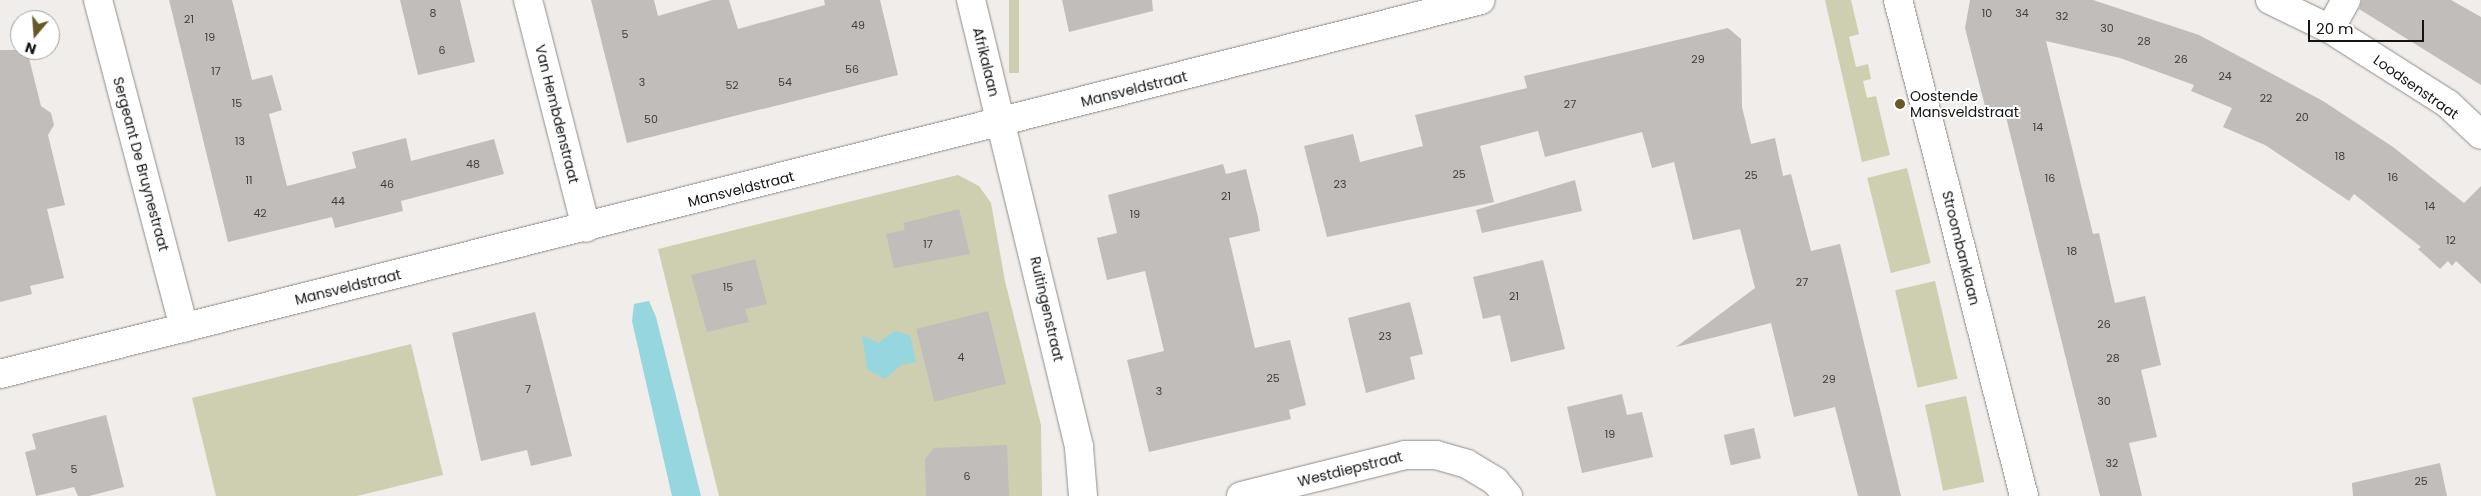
<!DOCTYPE html>
<style>
body{margin:0}
#map{position:relative;width:2481px;height:496px;overflow:hidden;background:#f0edea;font-family:Poppins,sans-serif}
div>[style]{position:absolute}
.green>*{inset:0;background:#cdcfb0;transform-origin:0 0}
.water>*{inset:0;background:#95d6df}
.building>*{inset:0;background:#c1bdbb;transform-origin:0 0}
.roads{filter:drop-shadow(0 0 1px #908e8b) drop-shadow(0 0 1px #908e8b)}
.street>*{height:28px;margin:-14px;padding:0 14px;transform-origin:14px;border-radius:14px;background:#fff}
.dots>*{width:14px;height:14px;translate:-50% -50%;box-sizing:border-box;border:2px solid #fff;border-radius:50%}
span{translate:-50% -50%;white-space:nowrap;text-align:center;line-height:1.15;-webkit-text-stroke:4px #fff;paint-order:stroke}
.number-label{font-size:11px;color:#403e3d}
.number-label span{-webkit-text-stroke-width:0}
.street-label{font-size:14px;color:#151413}
.poi-label{font-size:14px;color:#151413}
.left{translate:0 -50%;text-align:left}
.north{position:absolute;left:10px;top:10px;width:50px;height:50px;box-sizing:border-box;background:#fff;border:1px solid #a1a1a1;border-radius:50%;rotate:198deg;font-size:14px;font-weight:700;line-height:20px;text-align:center;color:#151413}
.north::after{content:'';display:block;margin:auto;width:18px;height:22px;background:#665926;clip-path:polygon(50% 0,100% 100%,50% 72%,0 100%)}
.scale{position:absolute;left:2308px;top:20px;width:116px;height:22px;box-sizing:border-box;border:2px solid #151413;border-top:0;padding-left:6px;font-size:15px;line-height:18px;white-space:nowrap;color:#151413;-webkit-text-stroke:4px #fff;paint-order:stroke}
</style>
<div id="map">
<div class="green">
<div style="left:1009px;top:0;width:10px;height:73px"></div>
<div style="clip-path:polygon(1825px 0,1851px 0,1859px 34px,1849px 37px,1856px 67px,1868px 64px,1871px 79px,1863px 81px,1867px 98px,1876px 96px,1890px 155px,1862px 162px)"></div>
<div style="left:1907px;top:168px;width:98px;height:41px;rotate:76deg"></div>
<div style="clip-path:polygon(958px 175px,979px 186px,991px 203px,1005px 281px,1041px 425px,1042px 496px,719px 496px,658px 249px)"></div>
<div style="left:1935px;top:281px;width:100px;height:41px;rotate:77deg"></div>
<div style="clip-path:polygon(411px 344px,443px 475px,357px 496px,216px 496px,192px 398px)"></div>
<div style="left:1966px;top:396px;width:88px;height:42px;rotate:78deg"></div>
</div>
<div class="water">
<div style="clip-path:polygon(649px 301px,656px 317px,701px 496px,672px 496px,632px 321px,634px 304px)"></div>
<div style="clip-path:polygon(895px 331px,910px 335px,916px 362px,901px 365px,885px 379px,867px 369px,862px 335px,878px 343px)"></div>
</div>
<div class="building">
<div style="clip-path:polygon(169px 0,232px 0,252px 80px,272px 75px,282px 110px,269px 114px,287px 186px,356px 168px,352px 152px,406px 138px,411px 161px,494px 139px,504px 174px,401px 201px,403px 211px,335px 228px,332px 217px,228px 242px)"></div>
<div style="clip-path:polygon(400px 0,460px 0,475px 62px,418px 75px)"></div>
<div style="clip-path:polygon(591px 0,654px 0,658px 16px,712px 0,729px 0,738px 29px,825px 5px,824px 0,880px 0,898px 75px,627px 143px)"></div>
<div style="clip-path:polygon(1062px 0,1152px 0,1153px 11px,1069px 32px)"></div>
<div style="clip-path:polygon(1970px 0,2093px 0,2199px 35px,2323px 101px,2393px 147px,2464px 203px,2481px 186px,2481px 284px,2456px 261px,2452px 266px,2448px 261px,2440px 269px,2418px 249px,2421px 247px,2354px 194px,2349px 201px,2265px 145px,2223px 127px,2232px 108px,2191px 91px,2194px 85px,2120px 58px,2046px 41px,2093px 234px,2099px 233px,2115px 303px,2145px 296px,2161px 365px,2141px 370px,2157px 437px,2129px 443px,2142px 496px,2100px 496px,2004px 109px,1987px 114px,1965px 28px)"></div>
<div style="clip-path:polygon(2362px 0,2451px 0,2481px 17px,2481px 85px,2359px 9px)"></div>
<div style="clip-path:polygon(1728px 28px,1741px 39px,1742px 107px,1751px 144px,1775px 138px,1783px 176px,1791px 174px,1811px 251px,1840px 244px,1901px 496px,1858px 496px,1835px 407px,1794px 417px,1771px 323px,1676px 347px,1755px 288px,1740px 229px,1693px 240px,1674px 162px,1652px 168px,1642px 132px,1545px 157px,1538px 131px,1480px 146px,1494px 202px,1327px 237px,1304px 146px,1353px 134px,1360px 162px,1423px 146px,1415px 115px,1527px 88px,1524px 76px)"></div>
<div style="clip-path:polygon(0 50px,27px 50px,41px 106px,51px 113px,54px 125px,48px 135px,65px 205px,47px 209px,64px 278px,30px 286px,32px 294px,0 302px)"></div>
<div style="clip-path:polygon(1223px 164px,1226px 174px,1246px 169px,1258px 217px,1260px 231px,1229px 238px,1255px 348px,1290px 340px,1306px 405px,1289px 410px,1291px 419px,1149px 452px,1127px 360px,1164px 351px,1145px 271px,1107px 280px,1097px 238px,1117px 233px,1108px 195px)"></div>
<div style="clip-path:polygon(1575px 180px,1582px 211px,1482px 233px,1476px 210px)"></div>
<div style="clip-path:polygon(959px 209px,970px 254px,894px 268px,886px 234px,905px 230px,903px 223px)"></div>
<div style="clip-path:polygon(755px 259px,767px 304px,745px 309px,749px 322px,707px 332px,691px 275px)"></div>
<div style="clip-path:polygon(1543px 260px,1565px 349px,1511px 362px,1500px 315px,1483px 319px,1473px 277px)"></div>
<div style="clip-path:polygon(1410px 302px,1423px 354px,1410px 357px,1415px 379px,1366px 393px,1348px 318px)"></div>
<div style="left:988px;top:311px;width:75px;height:74px;rotate:76deg"></div>
<div style="clip-path:polygon(535px 312px,572px 456px,531px 466px,527px 450px,481px 461px,452px 333px)"></div>
<div style="clip-path:polygon(1622px 394px,1627px 415px,1642px 412px,1653px 457px,1582px 473px,1567px 407px)"></div>
<div style="clip-path:polygon(106px 415px,124px 487px,89px 496px,78px 496px,74px 487px,36px 496px,25px 452px,36px 449px,32px 434px)"></div>
<div style="left:1754px;top:428px;width:31px;height:31px;rotate:77deg"></div>
<div style="clip-path:polygon(1007px 445px,1009px 496px,926px 496px,925px 459px,934px 448px)"></div>
<div style="clip-path:polygon(2440px 463px,2447px 496px,2353px 496px,2352px 483px)"></div>
</div>
<div class="roads">
<div class="street">
<div style="left:98px;top:0;width:339px;rotate:75.3deg"></div>
<div style="left:528px;top:0;width:235px;rotate:75.7deg"></div>
<div style="left:971px;top:0;width:460px;rotate:76.4deg"></div>
<div style="left:1079px;top:447px;width:49px;rotate:85.3deg"></div>
<div style="left:1898px;top:0;width:512px;rotate:75.75deg"></div>
<div style="left:2270px;top:0;width:67px;rotate:25.8deg"></div>
<div style="left:2330px;top:29px;width:140px;rotate:32.4deg"></div>
<div style="left:2448px;top:104px;width:45px;rotate:43.2deg"></div>
<div style="left:2330px;top:29px;width:33px;rotate:-61deg"></div>
<div style="left:0;top:374px;width:1527px;rotate:-14.17deg"></div>
<div style="left:1241px;top:496px;width:169px;rotate:-14deg"></div>
<div style="left:1405px;top:455px;width:31px"></div>
<div style="left:1436px;top:455px;width:32px;rotate:16deg"></div>
<div style="left:1467px;top:464px;width:33px;rotate:31deg"></div>
<div style="left:1495px;top:481px;width:20px;rotate:49deg"></div>
</div>
</div>
<div class="dots">
<div style="left:1900px;top:104px;background:#665926"></div>
</div>
<div class="number-label">
<span style="left:433px;top:13px">8</span>
<span style="left:1987px;top:13px">10</span>
<span style="left:2022px;top:13px">34</span>
<span style="left:2062px;top:16px">32</span>
<span style="left:189px;top:19px">21</span>
<span style="left:858px;top:25px">49</span>
<span style="left:2107px;top:28px">30</span>
<span style="left:625px;top:34px">5</span>
<span style="left:210px;top:37px">19</span>
<span style="left:2144px;top:41px">28</span>
<span style="left:442px;top:50px">6</span>
<span style="left:1698px;top:59px">29</span>
<span style="left:2181px;top:59px">26</span>
<span style="left:852px;top:69px">56</span>
<span style="left:216px;top:71px">17</span>
<span style="left:2225px;top:76px">24</span>
<span style="left:642px;top:82px">3</span>
<span style="left:785px;top:82px">54</span>
<span style="left:732px;top:85px">52</span>
<span style="left:2266px;top:98px">22</span>
<span style="left:237px;top:103px">15</span>
<span style="left:1570px;top:104px">27</span>
<span style="left:2302px;top:117px">20</span>
<span style="left:651px;top:119px">50</span>
<span style="left:2038px;top:127px">14</span>
<span style="left:240px;top:141px">13</span>
<span style="left:2340px;top:156px">18</span>
<span style="left:473px;top:164px">48</span>
<span style="left:1459px;top:174px">25</span>
<span style="left:1751px;top:175px">25</span>
<span style="left:2393px;top:177px">16</span>
<span style="left:2050px;top:178px">16</span>
<span style="left:249px;top:180px">11</span>
<span style="left:387px;top:184px">46</span>
<span style="left:1340px;top:184px">23</span>
<span style="left:1226px;top:196px">21</span>
<span style="left:338px;top:201px">44</span>
<span style="left:2430px;top:206px">14</span>
<span style="left:260px;top:213px">42</span>
<span style="left:1135px;top:214px">19</span>
<span style="left:2451px;top:240px">12</span>
<span style="left:928px;top:244px">17</span>
<span style="left:2072px;top:251px">18</span>
<span style="left:1802px;top:282px">27</span>
<span style="left:728px;top:287px">15</span>
<span style="left:1514px;top:296px">21</span>
<span style="left:2104px;top:324px">26</span>
<span style="left:1385px;top:336px">23</span>
<span style="left:961px;top:357px">4</span>
<span style="left:2113px;top:358px">28</span>
<span style="left:1273px;top:378px">25</span>
<span style="left:1829px;top:379px">29</span>
<span style="left:528px;top:389px">7</span>
<span style="left:1159px;top:391px">3</span>
<span style="left:2104px;top:401px">30</span>
<span style="left:1610px;top:434px">19</span>
<span style="left:2112px;top:463px">32</span>
<span style="left:74px;top:469px">5</span>
<span style="left:967px;top:476px">6</span>
<span style="left:2421px;top:481px">25</span>
</div>
<div class="street-label">
<span style="left:986px;top:62px;rotate:76deg">Afrikalaan</span>
<span style="left:2416px;top:87px;rotate:35deg">Loodsenstraat</span>
<span style="left:1134px;top:89px;rotate:-14deg">Mansveldstraat</span>
<span style="left:557px;top:114px;rotate:76deg">Van Hembdenstraat</span>
<span style="left:141px;top:164px;rotate:75deg">Sergeant De Bruynestraat</span>
<span style="left:741px;top:189px;rotate:-14deg">Mansveldstraat</span>
<span style="left:1961px;top:248px;rotate:76deg">Stroombanklaan</span>
<span style="left:348px;top:287px;rotate:-14deg">Mansveldstraat</span>
<span style="left:1047px;top:309px;rotate:77deg">Ruitingenstraat</span>
<span style="left:1350px;top:469px;rotate:-14deg">Westdiepstraat</span>
</div>
<div class="poi-label">
<span class="left" style="left:1910px;top:104px">Oostende<br>Mansveldstraat</span>
</div>
<div class="north">N</div>
<div class="scale">20 m</div>
</div>
